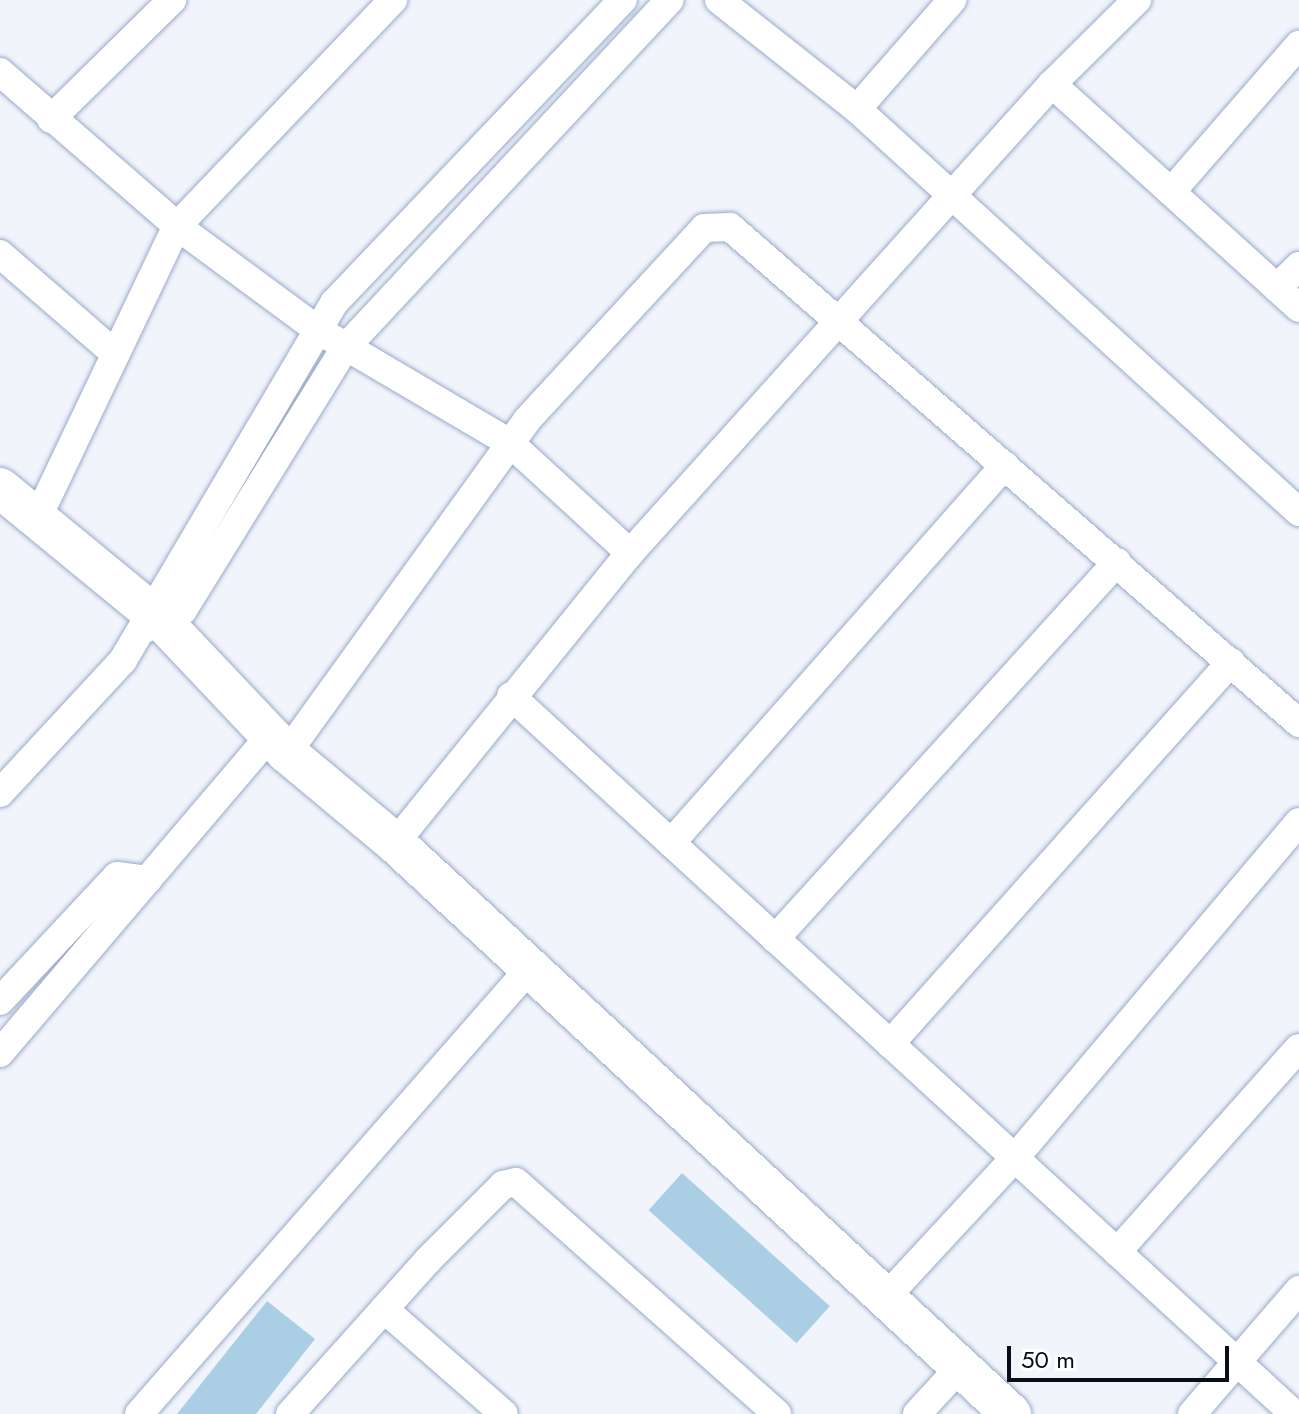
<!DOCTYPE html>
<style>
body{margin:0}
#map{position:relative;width:1299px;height:1414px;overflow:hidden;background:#f1f4fb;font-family:Jost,sans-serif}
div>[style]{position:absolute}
.building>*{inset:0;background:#aacfe4;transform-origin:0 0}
.roads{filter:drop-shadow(0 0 2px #99aac9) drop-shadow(0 0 2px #99aac9)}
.street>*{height:28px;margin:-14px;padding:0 14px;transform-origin:14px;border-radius:14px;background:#fff}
.secondary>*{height:40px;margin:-20px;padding:0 20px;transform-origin:20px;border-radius:20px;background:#fff}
span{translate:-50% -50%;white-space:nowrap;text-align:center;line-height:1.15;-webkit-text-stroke:6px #fff;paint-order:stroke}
.scale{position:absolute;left:1007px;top:1346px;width:222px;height:36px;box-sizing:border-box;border:4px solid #080d18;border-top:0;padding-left:10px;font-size:24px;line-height:28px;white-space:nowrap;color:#080d18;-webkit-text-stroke:6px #fff;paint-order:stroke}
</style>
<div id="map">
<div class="building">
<div style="left:682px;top:1173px;width:199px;height:50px;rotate:42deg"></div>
<div style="clip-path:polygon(267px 1301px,315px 1339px,256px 1414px,177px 1414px)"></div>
</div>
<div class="roads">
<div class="street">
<div style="left:719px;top:0;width:176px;rotate:38.3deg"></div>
<div style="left:857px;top:109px;width:598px;rotate:42.36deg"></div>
<div style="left:0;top:72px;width:235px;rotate:41deg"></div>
<div style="left:177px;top:226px;width:175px;rotate:36.4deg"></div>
<div style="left:318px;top:330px;width:223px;rotate:30.5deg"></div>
<div style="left:510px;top:443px;width:163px;rotate:42.5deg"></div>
<div style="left:1052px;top:84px;width:333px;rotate:42.2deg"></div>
<div style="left:857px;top:109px;width:145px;rotate:-48.9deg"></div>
<div style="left:51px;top:119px;width:170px;rotate:-44.5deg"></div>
<div style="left:1171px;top:192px;width:195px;rotate:-49deg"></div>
<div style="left:0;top:254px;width:150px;rotate:40.9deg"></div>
<div style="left:1277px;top:288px;width:31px;rotate:-45deg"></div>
<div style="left:37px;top:519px;width:325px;rotate:-64.5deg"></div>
<div style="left:177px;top:226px;width:313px;rotate:-46.3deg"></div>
<div style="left:147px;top:628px;width:40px;rotate:-26.6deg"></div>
<div style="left:183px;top:610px;width:308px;rotate:-58.3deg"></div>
<div style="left:345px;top:348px;width:476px;rotate:-47deg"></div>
<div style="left:511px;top:696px;width:1062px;rotate:42.52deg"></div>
<div style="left:287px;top:753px;width:410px;rotate:-54.2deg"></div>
<div style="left:527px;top:420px;width:261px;rotate:-47.3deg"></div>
<div style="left:704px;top:228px;width:26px;rotate:-2deg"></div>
<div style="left:730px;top:227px;width:755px;rotate:41.08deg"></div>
<div style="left:0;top:793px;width:181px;rotate:-47.2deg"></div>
<div style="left:123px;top:660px;width:415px;rotate:-59.4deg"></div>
<div style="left:334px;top:303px;width:419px;rotate:-46.4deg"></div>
<div style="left:395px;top:843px;width:373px;rotate:-51deg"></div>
<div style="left:630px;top:553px;width:631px;rotate:-48.02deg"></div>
<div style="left:1052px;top:84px;width:120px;rotate:-44.7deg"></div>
<div style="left:671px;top:843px;width:504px;rotate:-48.54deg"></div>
<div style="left:775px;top:939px;width:509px;rotate:-47.79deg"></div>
<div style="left:0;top:1001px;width:171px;rotate:-46.9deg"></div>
<div style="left:117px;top:876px;width:31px;rotate:7deg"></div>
<div style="left:890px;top:1044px;width:512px;rotate:-48.25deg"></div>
<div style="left:0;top:1053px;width:418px;rotate:-49.6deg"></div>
<div style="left:1117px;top:1252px;width:273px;rotate:-48.3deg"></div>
<div style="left:886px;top:1297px;width:188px;rotate:-47.2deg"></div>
<div style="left:1014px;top:1159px;width:441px;rotate:-49.8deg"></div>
<div style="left:384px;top:1309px;width:159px;rotate:41.2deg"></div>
<div style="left:139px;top:1414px;width:593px;rotate:-48.76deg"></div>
<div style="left:290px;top:1414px;width:207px;rotate:-48.1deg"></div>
<div style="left:428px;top:1260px;width:106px;rotate:-45deg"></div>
<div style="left:503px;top:1185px;width:13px;rotate:-13deg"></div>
<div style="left:516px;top:1182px;width:349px;rotate:41.6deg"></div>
<div style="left:917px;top:1414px;width:62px;rotate:-47.6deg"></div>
<div style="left:1192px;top:1414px;width:164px;rotate:-49.2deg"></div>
</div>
<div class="secondary">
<div style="left:0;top:488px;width:211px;rotate:39.4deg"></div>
<div style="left:163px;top:622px;width:180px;rotate:46.6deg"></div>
<div style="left:287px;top:753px;width:141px;rotate:39.8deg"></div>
<div style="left:395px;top:843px;width:840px;rotate:42.83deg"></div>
</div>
</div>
<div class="scale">50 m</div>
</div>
